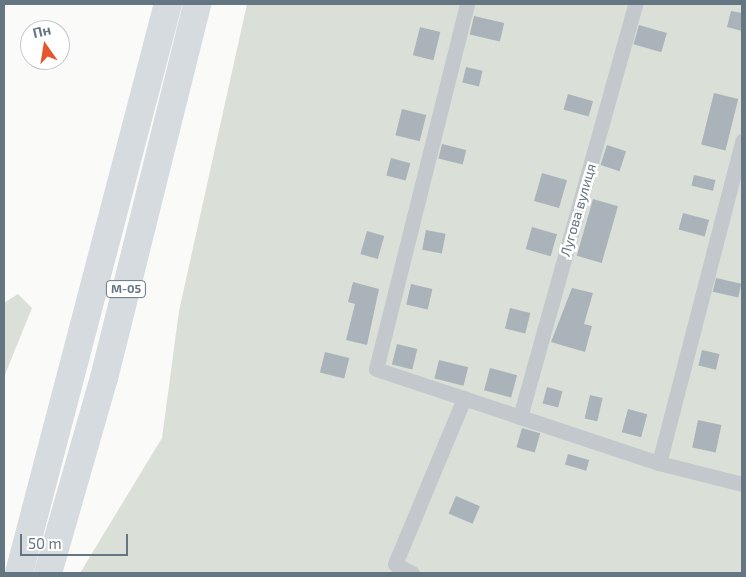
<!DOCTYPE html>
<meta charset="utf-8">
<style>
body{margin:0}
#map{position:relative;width:746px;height:577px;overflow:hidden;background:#fafaf8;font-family:"Exo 2",sans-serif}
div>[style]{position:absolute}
.green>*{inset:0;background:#dadfd7}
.building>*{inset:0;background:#aab3b9;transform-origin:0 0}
.street>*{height:15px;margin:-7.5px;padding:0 7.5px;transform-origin:7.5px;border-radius:7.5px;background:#c3c8cc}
.highway>*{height:28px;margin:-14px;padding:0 14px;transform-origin:14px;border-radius:14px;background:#d6dbdf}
span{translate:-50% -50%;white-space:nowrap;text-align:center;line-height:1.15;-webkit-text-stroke:5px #fff;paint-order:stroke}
.shield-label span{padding:1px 4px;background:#fff;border:1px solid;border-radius:4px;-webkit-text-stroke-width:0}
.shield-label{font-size:12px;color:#657683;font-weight:700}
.street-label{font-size:14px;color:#657683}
.frame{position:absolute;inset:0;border:5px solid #657683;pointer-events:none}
.north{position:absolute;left:20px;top:20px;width:50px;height:50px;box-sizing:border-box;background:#fff;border:1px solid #c1c8cd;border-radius:50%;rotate:347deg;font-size:14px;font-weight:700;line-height:20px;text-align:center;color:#657683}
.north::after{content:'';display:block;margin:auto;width:18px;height:22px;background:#e4572e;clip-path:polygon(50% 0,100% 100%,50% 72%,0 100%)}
.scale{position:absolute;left:20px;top:534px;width:108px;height:22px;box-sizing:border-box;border:2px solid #657683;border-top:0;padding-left:6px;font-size:15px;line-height:18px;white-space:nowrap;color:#657683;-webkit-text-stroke:4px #fff;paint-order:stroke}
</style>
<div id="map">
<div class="green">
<div style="clip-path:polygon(247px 4px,742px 4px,742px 573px,80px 573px,162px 438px,179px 311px)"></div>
<div style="clip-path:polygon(18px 294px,32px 308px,4px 377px,4px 303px)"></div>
</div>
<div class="building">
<div style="clip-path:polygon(731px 11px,742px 13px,742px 31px,727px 27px)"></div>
<div style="left:474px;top:16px;width:31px;height:19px;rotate:13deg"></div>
<div style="left:639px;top:25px;width:29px;height:20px;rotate:16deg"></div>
<div style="left:420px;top:27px;width:21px;height:29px;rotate:14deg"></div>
<div style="left:466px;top:67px;width:17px;height:16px;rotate:13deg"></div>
<div style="left:714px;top:93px;width:25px;height:53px;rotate:14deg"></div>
<div style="left:568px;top:94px;width:26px;height:16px;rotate:16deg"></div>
<div style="left:402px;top:109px;width:25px;height:27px;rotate:14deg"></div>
<div style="left:442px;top:144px;width:25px;height:15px;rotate:14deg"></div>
<div style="left:607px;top:145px;width:20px;height:21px;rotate:18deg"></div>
<div style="left:391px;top:158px;width:20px;height:18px;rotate:15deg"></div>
<div style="left:542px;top:173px;width:26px;height:29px;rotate:16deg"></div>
<div style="left:694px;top:175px;width:22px;height:11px;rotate:13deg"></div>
<div style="left:593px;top:199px;width:26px;height:59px;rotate:16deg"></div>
<div style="left:683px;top:213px;width:27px;height:17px;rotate:15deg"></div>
<div style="left:532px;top:227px;width:26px;height:23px;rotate:16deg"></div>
<div style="left:426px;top:230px;width:20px;height:20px;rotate:11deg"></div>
<div style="left:367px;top:231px;width:18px;height:24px;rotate:16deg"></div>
<div style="left:716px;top:278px;width:26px;height:14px;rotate:13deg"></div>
<div style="clip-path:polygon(353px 282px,379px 289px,367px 345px,346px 340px,355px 304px,348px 302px)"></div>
<div style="left:411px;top:284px;width:22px;height:21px;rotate:13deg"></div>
<div style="clip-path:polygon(572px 288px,593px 293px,584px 324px,592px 326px,585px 352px,551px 342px)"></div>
<div style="left:510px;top:308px;width:21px;height:21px;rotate:14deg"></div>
<div style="left:397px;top:344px;width:21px;height:21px;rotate:14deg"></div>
<div style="left:702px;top:350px;width:18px;height:16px;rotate:13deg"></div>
<div style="left:325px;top:352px;width:25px;height:21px;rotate:14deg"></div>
<div style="left:439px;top:360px;width:30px;height:19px;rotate:14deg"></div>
<div style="left:490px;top:368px;width:28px;height:23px;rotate:15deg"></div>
<div style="left:547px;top:387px;width:16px;height:17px;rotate:15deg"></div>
<div style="left:590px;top:395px;width:13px;height:24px;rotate:13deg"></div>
<div style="left:628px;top:409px;width:20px;height:24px;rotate:15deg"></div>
<div style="left:698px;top:420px;width:24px;height:28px;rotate:12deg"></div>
<div style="left:522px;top:428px;width:19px;height:20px;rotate:16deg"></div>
<div style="left:568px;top:454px;width:22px;height:11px;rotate:16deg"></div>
<div style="left:456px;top:496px;width:26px;height:19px;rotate:23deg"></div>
</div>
<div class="street">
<div style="left:467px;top:4px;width:376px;rotate:104deg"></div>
<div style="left:376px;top:369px;width:298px;rotate:18.4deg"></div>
<div style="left:659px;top:463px;width:86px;rotate:14.2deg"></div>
<div style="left:520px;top:417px;width:429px;rotate:-74.4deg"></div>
<div style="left:659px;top:463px;width:333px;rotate:-75.5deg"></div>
<div style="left:412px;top:573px;width:19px;rotate:-152deg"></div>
<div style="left:395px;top:564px;width:180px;rotate:-67.4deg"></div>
</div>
<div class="highway">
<div style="left:19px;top:573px;width:588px;rotate:-75.33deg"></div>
<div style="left:48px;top:573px;width:203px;rotate:-74deg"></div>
<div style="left:104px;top:378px;width:385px;rotate:-76deg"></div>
</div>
<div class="shield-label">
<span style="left:126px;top:289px">М-05</span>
</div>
<div class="street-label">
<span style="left:578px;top:210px;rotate:-74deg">Лугова вулиця</span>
</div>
<div class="frame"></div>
<div class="north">Пн</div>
<div class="scale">50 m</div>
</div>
